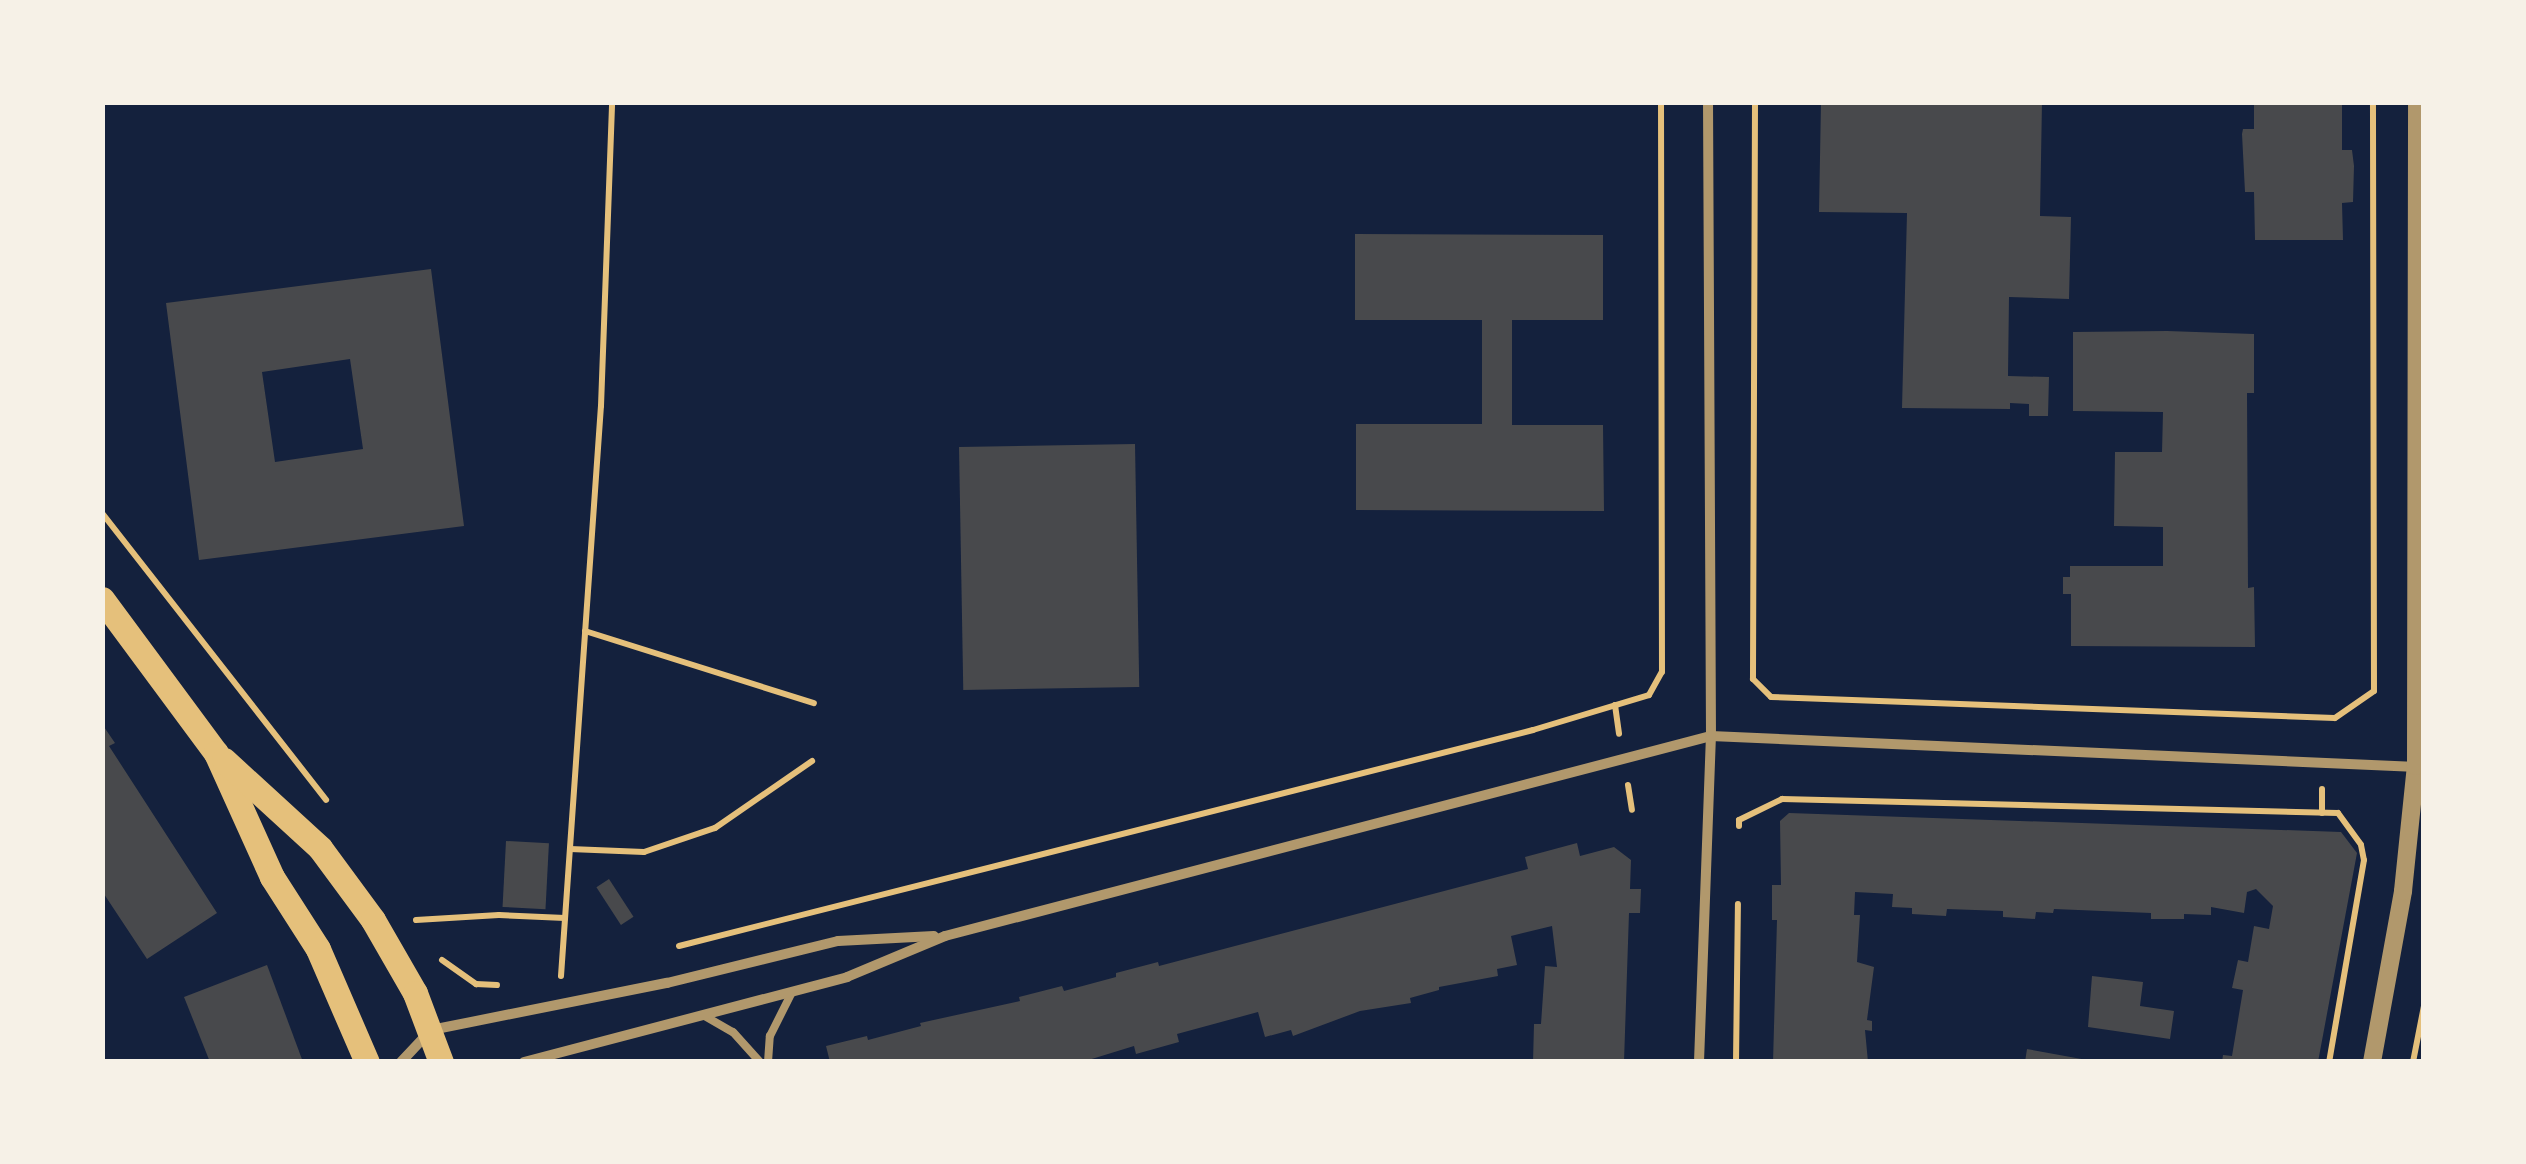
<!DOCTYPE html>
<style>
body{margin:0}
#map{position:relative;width:2526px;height:1164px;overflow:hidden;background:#14213d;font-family:Merriweather,serif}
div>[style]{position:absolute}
.building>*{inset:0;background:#48494c;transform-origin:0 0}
.path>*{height:6px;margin:-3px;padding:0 3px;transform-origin:3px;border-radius:3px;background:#e5c07b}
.service>*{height:8px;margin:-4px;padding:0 4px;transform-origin:4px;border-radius:4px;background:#b1986c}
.minor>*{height:10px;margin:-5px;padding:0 5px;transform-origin:5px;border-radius:5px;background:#b1986c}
.tertiary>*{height:18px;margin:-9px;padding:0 9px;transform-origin:9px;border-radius:9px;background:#b1986c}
.primary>*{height:25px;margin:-12.5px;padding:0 12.5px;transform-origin:12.5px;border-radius:12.5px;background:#e5c07b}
span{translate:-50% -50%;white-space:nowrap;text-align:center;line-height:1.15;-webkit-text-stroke:9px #f6f1e7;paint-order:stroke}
.frame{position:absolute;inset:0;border:105px solid #f6f1e7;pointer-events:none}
</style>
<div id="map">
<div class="building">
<div style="clip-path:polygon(1821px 102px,2042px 102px,2040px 216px,2071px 217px,2069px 299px,2009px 297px,2008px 376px,2049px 377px,2048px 416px,2029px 416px,2029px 404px,2010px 403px,2010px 409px,1902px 408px,1907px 213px,1819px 212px)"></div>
<div style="clip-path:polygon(2254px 102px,2342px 102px,2342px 150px,2352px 150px,2354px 166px,2353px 202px,2342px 203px,2343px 240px,2255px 240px,2254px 192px,2245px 192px,2242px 134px,2243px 129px,2254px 129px)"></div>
<div style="clip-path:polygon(1355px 234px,1603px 235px,1603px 320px,1512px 320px,1512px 425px,1603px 425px,1604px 511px,1356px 510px,1356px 424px,1482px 424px,1482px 320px,1355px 320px)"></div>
<div style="clip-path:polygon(evenodd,431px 269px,464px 526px,199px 560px,166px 303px,431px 269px,350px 359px,363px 449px,275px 462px,262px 372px,350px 359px)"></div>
<div style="clip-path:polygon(2167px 331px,2254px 334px,2254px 393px,2247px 393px,2248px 588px,2254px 587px,2255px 647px,2071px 646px,2071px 594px,2063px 594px,2063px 577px,2070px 577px,2070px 566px,2163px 566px,2163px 527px,2114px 526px,2115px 452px,2162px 452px,2163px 412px,2073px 411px,2073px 332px)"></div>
<div style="left:1135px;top:444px;width:243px;height:176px;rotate:89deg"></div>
<div style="clip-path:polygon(102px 724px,115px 743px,109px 746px,217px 913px,147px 959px,102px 891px)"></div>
<div style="clip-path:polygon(1789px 813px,2341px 832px,2357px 853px,2318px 1062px,2222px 1062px,2223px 1055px,2232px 1056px,2243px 990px,2232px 988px,2238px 960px,2248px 962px,2254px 926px,2269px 929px,2273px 906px,2256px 889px,2247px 892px,2244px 913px,2211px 907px,2211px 915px,2184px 914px,2184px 919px,2151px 919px,2151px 913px,2054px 909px,2053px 913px,2036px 912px,2035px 919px,2003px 917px,2003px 911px,1947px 909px,1946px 916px,1912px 914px,1912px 908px,1892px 907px,1893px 894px,1855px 892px,1854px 915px,1860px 915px,1857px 962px,1874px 967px,1867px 1020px,1872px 1021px,1872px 1031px,1865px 1030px,1868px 1062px,1773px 1062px,1777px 920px,1772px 920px,1772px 885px,1781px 885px,1780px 821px)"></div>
<div style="left:506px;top:841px;width:43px;height:66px;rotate:3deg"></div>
<div style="clip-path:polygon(1577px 843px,1580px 856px,1614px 847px,1631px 860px,1630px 889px,1641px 889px,1640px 913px,1629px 913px,1624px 1062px,1533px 1062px,1534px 1024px,1541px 1024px,1545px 966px,1557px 967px,1552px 926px,1511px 936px,1517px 965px,1497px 969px,1498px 976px,1439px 987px,1439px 990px,1410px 998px,1411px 1003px,1360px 1011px,1293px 1036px,1291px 1030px,1265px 1037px,1258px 1012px,1177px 1034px,1179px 1042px,1136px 1054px,1134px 1046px,1082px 1062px,830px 1062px,826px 1046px,867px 1036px,868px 1040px,921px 1026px,920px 1023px,1020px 1001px,1019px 997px,1062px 986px,1064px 991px,1116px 977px,1116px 973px,1158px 962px,1159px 966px,1528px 869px,1525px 857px)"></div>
<div style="left:609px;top:879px;width:45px;height:15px;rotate:57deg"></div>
<div style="clip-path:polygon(267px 965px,303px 1062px,210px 1062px,184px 997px)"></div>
<div style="clip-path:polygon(2092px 976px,2143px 982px,2140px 1006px,2174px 1011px,2170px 1039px,2088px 1027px)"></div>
<div style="clip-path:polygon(2027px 1049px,2087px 1060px,2087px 1062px,2025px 1062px)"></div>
</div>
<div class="path">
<div style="left:1755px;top:102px;width:577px;rotate:90.2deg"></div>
<div style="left:1753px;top:679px;width:25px;rotate:45deg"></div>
<div style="left:1771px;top:697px;width:564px;rotate:2.13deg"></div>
<div style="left:2335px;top:718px;width:47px;rotate:-34.7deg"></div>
<div style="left:2374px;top:691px;width:589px;rotate:-90.1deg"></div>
<div style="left:102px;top:513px;width:364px;rotate:52deg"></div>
<div style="left:585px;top:631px;width:240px;rotate:17.5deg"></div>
<div style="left:1615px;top:705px;width:29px;rotate:82deg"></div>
<div style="left:1628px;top:785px;width:25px;rotate:81deg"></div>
<div style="left:2322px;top:789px;width:24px;rotate:90deg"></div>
<div style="left:1739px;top:826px;width:6px;rotate:-90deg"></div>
<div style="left:1739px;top:820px;width:48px;rotate:-26deg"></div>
<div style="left:1782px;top:799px;width:556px;rotate:1.44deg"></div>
<div style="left:2338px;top:813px;width:39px;rotate:54deg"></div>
<div style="left:2361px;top:845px;width:15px;rotate:79deg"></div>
<div style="left:2364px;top:860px;width:205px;rotate:99.8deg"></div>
<div style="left:570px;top:849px;width:74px;rotate:2.3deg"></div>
<div style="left:644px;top:852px;width:75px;rotate:-18.7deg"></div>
<div style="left:715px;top:828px;width:118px;rotate:-34.6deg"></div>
<div style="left:416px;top:920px;width:83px;rotate:-3.4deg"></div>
<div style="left:499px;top:915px;width:66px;rotate:2.6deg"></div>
<div style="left:679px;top:946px;width:881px;rotate:-14.19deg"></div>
<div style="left:1533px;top:730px;width:121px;rotate:-16.8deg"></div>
<div style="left:1649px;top:695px;width:26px;rotate:-61deg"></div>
<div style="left:1662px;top:672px;width:570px;rotate:-90.1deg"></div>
<div style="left:442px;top:960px;width:42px;rotate:35.2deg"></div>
<div style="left:476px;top:984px;width:21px;rotate:3deg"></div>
<div style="left:561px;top:976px;width:571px;rotate:-85.99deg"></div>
<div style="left:601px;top:406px;width:304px;rotate:-87.9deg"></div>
<div style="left:1736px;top:1062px;width:158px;rotate:-89.3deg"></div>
<div style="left:2413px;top:1062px;width:57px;rotate:-78.9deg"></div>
</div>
<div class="service">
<div style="left:703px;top:1015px;width:34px;rotate:30deg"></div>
<div style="left:733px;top:1032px;width:40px;rotate:48deg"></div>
<div style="left:768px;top:1062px;width:26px;rotate:-86deg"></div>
<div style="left:770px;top:1036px;width:49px;rotate:-63.4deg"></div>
</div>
<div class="minor">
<div style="left:401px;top:1062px;width:44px;rotate:-46.8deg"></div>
<div style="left:431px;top:1030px;width:241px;rotate:-11.3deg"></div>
<div style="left:667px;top:983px;width:176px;rotate:-13.8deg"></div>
<div style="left:838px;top:941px;width:96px;rotate:-3deg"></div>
<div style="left:524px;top:1062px;width:334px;rotate:-14.7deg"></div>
<div style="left:847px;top:977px;width:106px;rotate:-22.7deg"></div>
<div style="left:945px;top:936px;width:792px;rotate:-14.63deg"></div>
<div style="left:1711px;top:736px;width:707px;rotate:2.51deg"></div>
<div style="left:1699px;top:1062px;width:326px;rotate:-87.9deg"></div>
<div style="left:1711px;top:736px;width:634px;rotate:-90.27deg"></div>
</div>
<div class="tertiary">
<div style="left:2372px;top:1062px;width:174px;rotate:-79.7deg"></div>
<div style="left:2403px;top:891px;width:126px;rotate:-84.1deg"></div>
<div style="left:2416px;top:766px;width:664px;rotate:-89.91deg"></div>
</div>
<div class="primary">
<div style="left:102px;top:599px;width:192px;rotate:53.5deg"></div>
<div style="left:216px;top:753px;width:136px;rotate:65.7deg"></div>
<div style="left:272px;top:877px;width:85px;rotate:57.4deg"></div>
<div style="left:318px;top:949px;width:123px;rotate:66.6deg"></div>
<div style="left:224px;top:760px;width:130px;rotate:42.5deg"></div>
<div style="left:320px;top:848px;width:89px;rotate:53.6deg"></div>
<div style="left:373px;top:920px;width:84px;rotate:60.1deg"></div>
<div style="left:415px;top:993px;width:74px;rotate:69.4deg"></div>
</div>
<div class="frame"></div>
</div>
